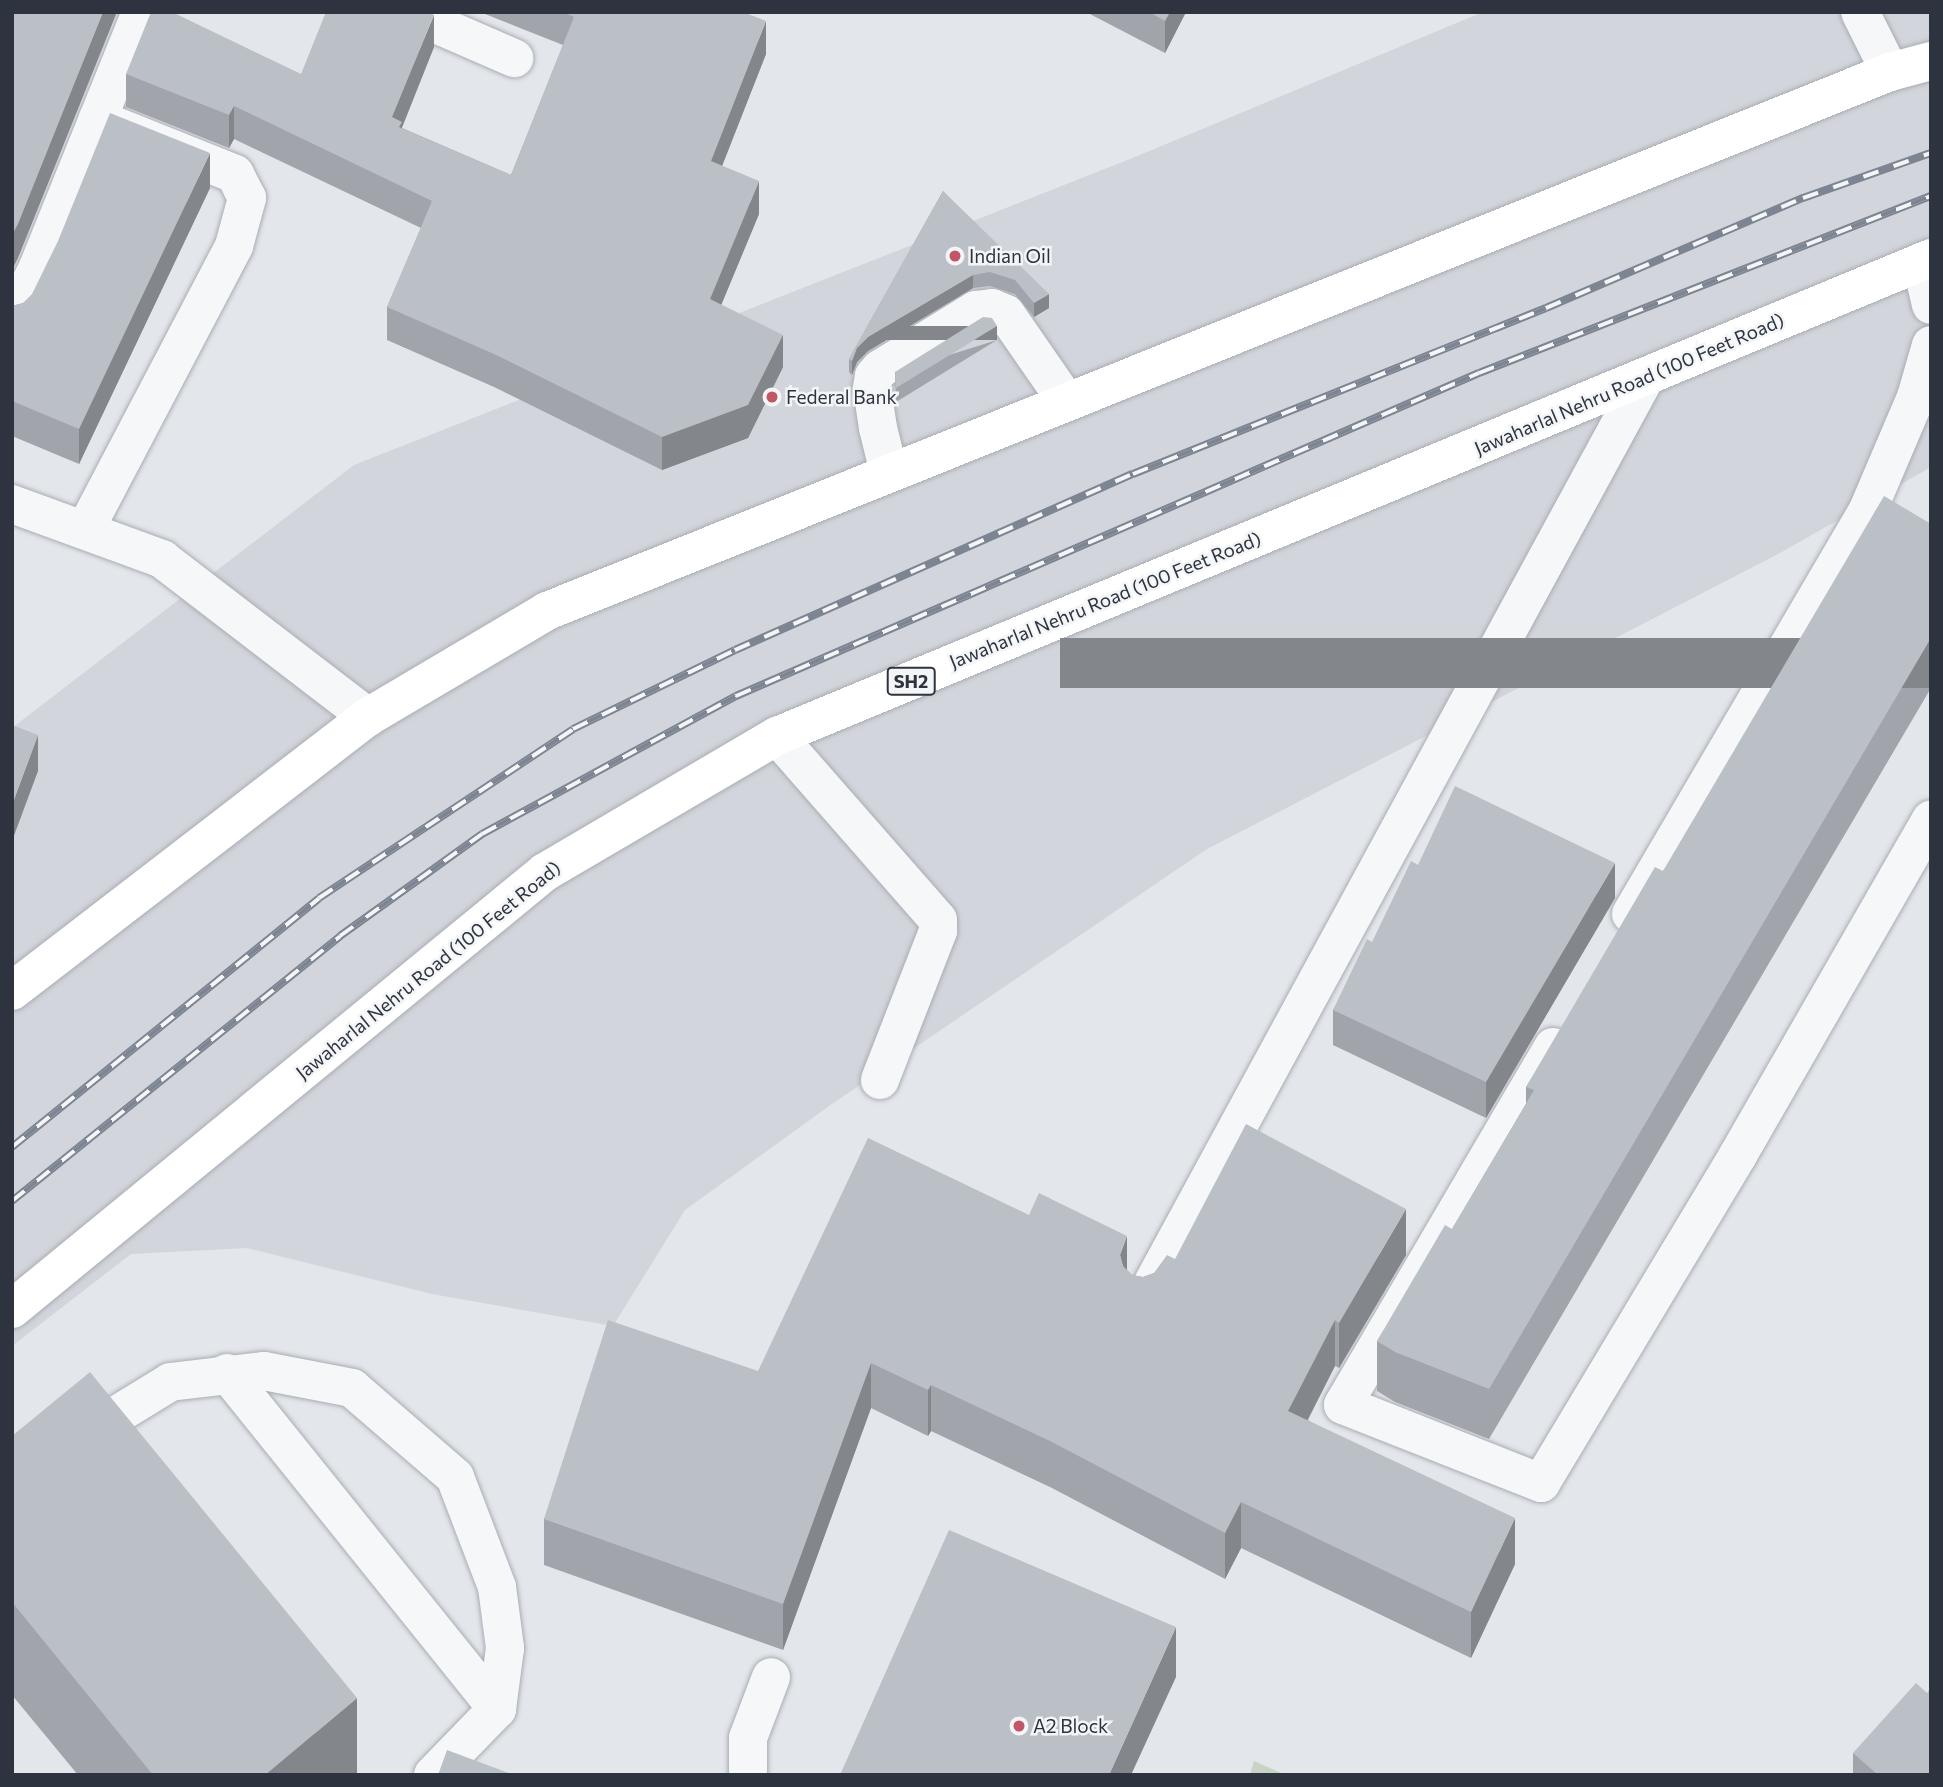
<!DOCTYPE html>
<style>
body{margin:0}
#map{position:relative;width:1943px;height:1787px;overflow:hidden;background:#e3e6ea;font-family:Commissioner,sans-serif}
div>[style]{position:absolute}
.built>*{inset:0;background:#d2d5db}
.green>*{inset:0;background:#c9d3c5}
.roads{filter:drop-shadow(0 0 2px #a9adb4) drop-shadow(0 0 2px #a9adb4)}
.minor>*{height:38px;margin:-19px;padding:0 19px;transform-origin:19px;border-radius:19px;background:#f6f7f8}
.major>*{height:38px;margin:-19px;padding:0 19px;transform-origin:19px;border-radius:19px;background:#fff}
.rail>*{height:8px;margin-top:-4px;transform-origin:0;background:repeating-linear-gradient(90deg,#f3f5f7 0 16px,#7e8592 0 32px);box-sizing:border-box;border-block:2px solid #7e8592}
.wall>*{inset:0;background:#a1a4aa}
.shaded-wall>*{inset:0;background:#83868b;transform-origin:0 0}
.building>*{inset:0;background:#bbbfc6}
.dots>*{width:19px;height:19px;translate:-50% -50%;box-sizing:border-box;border:4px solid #f3f5f7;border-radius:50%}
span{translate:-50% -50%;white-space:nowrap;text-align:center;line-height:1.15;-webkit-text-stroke:5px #f3f5f7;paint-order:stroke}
.shield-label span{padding:2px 5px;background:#f3f5f7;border:2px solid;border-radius:5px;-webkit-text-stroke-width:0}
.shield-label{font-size:18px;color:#2d3440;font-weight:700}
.poi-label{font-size:19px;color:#2d3440}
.left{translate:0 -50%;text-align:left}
.street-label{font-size:19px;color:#2d3440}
.frame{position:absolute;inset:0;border:14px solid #2d3440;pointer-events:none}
</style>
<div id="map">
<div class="built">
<div style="clip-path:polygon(1483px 12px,1931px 12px,1931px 467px,1780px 553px,1207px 849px,829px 1106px,685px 1210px,613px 1326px,432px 1294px,247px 1248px,131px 1254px,12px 1346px,12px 728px,354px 465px,1135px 157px)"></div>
</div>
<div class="green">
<div style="clip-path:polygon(1254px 1761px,1286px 1775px,1250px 1775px)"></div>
</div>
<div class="roads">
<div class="minor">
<div style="left:408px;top:12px;width:116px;rotate:23.5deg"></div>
<div style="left:1860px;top:12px;width:67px;rotate:63.4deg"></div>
<div style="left:1921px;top:262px;width:44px;rotate:76.9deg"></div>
<div style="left:12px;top:319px;width:58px;rotate:-63.4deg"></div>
<div style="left:38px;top:267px;width:275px;rotate:-68deg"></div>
<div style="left:889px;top:473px;width:46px;rotate:-103.7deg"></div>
<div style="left:878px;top:428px;width:40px;rotate:-98.5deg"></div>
<div style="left:872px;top:388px;width:12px;rotate:-81deg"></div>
<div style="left:874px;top:376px;width:9px;rotate:-49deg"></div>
<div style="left:880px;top:369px;width:113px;rotate:-31.6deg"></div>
<div style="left:976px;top:310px;width:16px;rotate:-7deg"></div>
<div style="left:992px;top:308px;width:15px;rotate:23deg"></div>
<div style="left:1006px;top:314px;width:107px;rotate:55.3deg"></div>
<div style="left:12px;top:504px;width:160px;rotate:20.1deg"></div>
<div style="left:162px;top:559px;width:260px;rotate:37.5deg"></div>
<div style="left:85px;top:530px;width:321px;rotate:-62.3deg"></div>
<div style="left:234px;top:246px;width:50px;rotate:-74.8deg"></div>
<div style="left:247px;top:198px;width:27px;rotate:-117deg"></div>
<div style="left:235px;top:174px;width:148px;rotate:-158.1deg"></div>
<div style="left:777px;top:736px;width:244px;rotate:48.8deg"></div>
<div style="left:938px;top:920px;width:11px;rotate:90deg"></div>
<div style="left:938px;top:931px;width:160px;rotate:111.3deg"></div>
<div style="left:1631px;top:914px;width:466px;rotate:-59.6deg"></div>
<div style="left:1867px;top:512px;width:125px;rotate:-66.9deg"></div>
<div style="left:1916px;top:397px;width:54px;rotate:-73.9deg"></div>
<div style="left:1553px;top:1047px;width:415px;rotate:120.4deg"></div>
<div style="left:1343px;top:1405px;width:213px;rotate:21.5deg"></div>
<div style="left:1541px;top:1483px;width:383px;rotate:-59deg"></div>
<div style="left:1738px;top:1155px;width:387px;rotate:-60.1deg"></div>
<div style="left:1143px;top:1301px;width:1051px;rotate:-61.46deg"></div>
<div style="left:227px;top:1373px;width:431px;rotate:51.2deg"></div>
<div style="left:12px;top:1479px;width:185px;rotate:-31.5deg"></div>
<div style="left:170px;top:1382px;width:95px;rotate:-6.7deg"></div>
<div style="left:264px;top:1371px;width:90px;rotate:10.9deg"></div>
<div style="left:352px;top:1388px;width:136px;rotate:40.8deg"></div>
<div style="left:455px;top:1477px;width:118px;rotate:69.1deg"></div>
<div style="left:497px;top:1587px;width:62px;rotate:82.5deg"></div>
<div style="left:505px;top:1648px;width:62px;rotate:97.5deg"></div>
<div style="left:497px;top:1709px;width:92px;rotate:134.1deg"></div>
<div style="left:748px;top:1775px;width:37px;rotate:-90deg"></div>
<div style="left:748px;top:1738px;width:65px;rotate:-69.3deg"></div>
</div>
<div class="major">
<div style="left:12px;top:991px;width:449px;rotate:-37.6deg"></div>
<div style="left:368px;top:717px;width:208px;rotate:-30.6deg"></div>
<div style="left:547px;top:611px;width:1447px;rotate:-21.87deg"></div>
<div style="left:1890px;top:72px;width:42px;rotate:-15deg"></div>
<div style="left:12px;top:1309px;width:689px;rotate:-39.35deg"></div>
<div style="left:545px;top:872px;width:269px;rotate:-30.4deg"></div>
<div style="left:777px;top:736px;width:1249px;rotate:-22.5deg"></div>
</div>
</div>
<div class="rail">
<div style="left:12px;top:1147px;width:395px;rotate:-39deg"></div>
<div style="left:319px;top:898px;width:305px;rotate:-33.6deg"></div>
<div style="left:573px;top:729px;width:180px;rotate:-26deg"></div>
<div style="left:735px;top:650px;width:435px;rotate:-23.9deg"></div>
<div style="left:1133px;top:474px;width:445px;rotate:-21.9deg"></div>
<div style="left:1546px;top:308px;width:280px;rotate:-23.2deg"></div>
<div style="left:1803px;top:198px;width:136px;rotate:-19.4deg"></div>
<div style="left:12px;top:1201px;width:422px;rotate:-38.9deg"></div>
<div style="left:340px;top:936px;width:175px;rotate:-35.7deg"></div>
<div style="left:482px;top:834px;width:289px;rotate:-28.5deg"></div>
<div style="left:736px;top:696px;width:810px;rotate:-23.5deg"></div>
<div style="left:1479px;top:373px;width:485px;rotate:-21.4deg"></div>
</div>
<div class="wall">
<div style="clip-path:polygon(480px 12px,743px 12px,766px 54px,722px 166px,759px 214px,721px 305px,783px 367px,748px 438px,662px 470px,494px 387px,387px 340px,387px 307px,421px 228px,234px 139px,229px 148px,126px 107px,126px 74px,301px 74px,434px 47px,402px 128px,511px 175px,563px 45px)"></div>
<div style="clip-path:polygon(1086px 12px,1186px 12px,1165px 53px)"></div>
<div style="clip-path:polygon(210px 188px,79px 464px,12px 436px,12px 306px,23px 303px)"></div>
<div style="clip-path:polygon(943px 191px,1049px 308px,1034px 317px,1015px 294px,990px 286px,973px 288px,868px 351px,857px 362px,852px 375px,849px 372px,849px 359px)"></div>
<div style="clip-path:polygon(997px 340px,896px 402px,895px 372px)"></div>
<div style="clip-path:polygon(1931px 524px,1931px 688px,1489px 1439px,1395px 1402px,1377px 1391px,1377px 1341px,1452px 1229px,1526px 1104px,1526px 1087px,1663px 871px)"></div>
<div style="clip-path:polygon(1418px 865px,1615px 898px,1486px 1118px,1333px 1045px,1333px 1010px)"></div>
<div style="clip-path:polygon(1406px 1255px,1339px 1368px,1335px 1366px,1308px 1420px,1515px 1564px,1471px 1658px,1241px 1548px,1225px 1579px,1052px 1488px,931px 1431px,928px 1436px,871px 1408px,783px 1650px,544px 1565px,544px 1519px,758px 1371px,1127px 1270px,1132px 1275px,1143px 1277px,1154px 1273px,1175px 1259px)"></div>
<div style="clip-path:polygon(12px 1436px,357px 1775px,78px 1775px,12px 1695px)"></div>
<div style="clip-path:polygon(1853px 1753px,1931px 1775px,1853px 1775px)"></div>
</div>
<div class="shaded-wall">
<div style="clip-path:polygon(103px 12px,117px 12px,18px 258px,12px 270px,12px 235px)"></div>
<div style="clip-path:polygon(1170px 12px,1186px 12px,1165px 53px,1165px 21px)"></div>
<div style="clip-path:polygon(434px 15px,434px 47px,402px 127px,402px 155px,392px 117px)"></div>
<div style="clip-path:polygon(766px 21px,766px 54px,711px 194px,711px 161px)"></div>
<div style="clip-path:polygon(234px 106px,234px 139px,229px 148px,229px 115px)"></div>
<div style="clip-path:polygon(210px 153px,210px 188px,79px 464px,79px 429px)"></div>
<div style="clip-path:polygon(759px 181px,759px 214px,710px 332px,710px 299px)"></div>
<div style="clip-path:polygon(973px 275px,973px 288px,868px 351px,857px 362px,852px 375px,852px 361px,857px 348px,868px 337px)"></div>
<div style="clip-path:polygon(1049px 294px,1049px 308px,1034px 317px,1034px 303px)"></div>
<div style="left:997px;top:326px;width:14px;height:119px;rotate:90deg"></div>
<div style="clip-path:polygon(783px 335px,783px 367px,748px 438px,662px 470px,662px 437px)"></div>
<div style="left:1931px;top:638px;width:50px;height:871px;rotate:90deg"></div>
<div style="clip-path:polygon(38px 735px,38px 771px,12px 841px,12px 805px)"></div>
<div style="clip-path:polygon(1615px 863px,1615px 898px,1486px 1118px,1486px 1082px)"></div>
<div style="clip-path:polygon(1406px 1209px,1406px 1255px,1339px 1368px,1339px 1323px)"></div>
<div style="clip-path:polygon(1127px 1236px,1127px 1282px,1120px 1255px)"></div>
<div style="clip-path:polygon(1335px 1320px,1335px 1366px,1288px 1457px,1288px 1411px)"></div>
<div style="clip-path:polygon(871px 1363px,871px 1408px,783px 1650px,783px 1604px)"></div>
<div style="clip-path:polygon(931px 1385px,931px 1431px,928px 1436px,928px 1390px)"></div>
<div style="clip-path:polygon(1241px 1502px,1241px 1548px,1225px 1579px,1225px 1533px)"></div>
<div style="clip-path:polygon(1515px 1518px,1515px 1564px,1471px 1658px,1471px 1612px)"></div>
<div style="clip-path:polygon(1176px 1627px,1176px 1677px,1131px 1775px,1109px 1775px)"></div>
<div style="clip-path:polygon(357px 1698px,357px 1775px,265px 1775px)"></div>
</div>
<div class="building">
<div style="clip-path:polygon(12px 12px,103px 12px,18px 224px,12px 235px)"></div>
<div style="clip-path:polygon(151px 12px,172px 12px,301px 74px,326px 12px,429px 12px,434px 15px,392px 117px,402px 122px,399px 127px,511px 175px,574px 17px,563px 12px,743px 12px,766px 21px,711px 161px,759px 181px,710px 299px,783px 335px,748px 405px,662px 437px,494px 354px,387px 307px,432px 201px,234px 106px,229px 115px,126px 74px)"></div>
<div style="clip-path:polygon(1149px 12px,1170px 12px,1165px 21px)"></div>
<div style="clip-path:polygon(110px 113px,210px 153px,79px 429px,12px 401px,12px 306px,23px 303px,32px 294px,58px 241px)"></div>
<div style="clip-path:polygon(943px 191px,1049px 294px,1034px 303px,1015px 280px,990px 272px,973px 275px,868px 337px,857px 348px,852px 361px,849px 359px)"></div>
<div style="clip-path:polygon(983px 317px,992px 318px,997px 326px,896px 388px,895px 372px)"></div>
<div style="clip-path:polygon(1884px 496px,1931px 524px,1931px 638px,1489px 1389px,1395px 1352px,1377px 1341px,1445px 1225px,1452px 1229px,1534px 1090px,1526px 1087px,1655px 867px,1663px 871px)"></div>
<div style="clip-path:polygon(12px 725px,38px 735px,12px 805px)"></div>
<div style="clip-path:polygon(1455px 786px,1615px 863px,1486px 1082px,1333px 1010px,1367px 939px,1372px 942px,1411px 861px,1418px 865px)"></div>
<div style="clip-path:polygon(1246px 1124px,1406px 1209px,1339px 1323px,1335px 1320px,1288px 1411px,1515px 1518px,1471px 1612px,1241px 1502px,1225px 1533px,1052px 1442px,931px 1385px,928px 1390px,871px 1363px,783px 1604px,544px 1519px,608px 1320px,758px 1371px,868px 1138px,1029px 1215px,1039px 1193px,1127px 1236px,1120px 1255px,1123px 1266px,1132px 1275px,1143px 1277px,1154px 1273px,1167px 1255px,1175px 1259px)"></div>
<div style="clip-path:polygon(90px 1372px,357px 1698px,265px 1775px,153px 1775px,12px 1602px,12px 1436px)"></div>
<div style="clip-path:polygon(949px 1530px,1176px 1627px,1109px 1775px,840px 1775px)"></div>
<div style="clip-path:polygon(1916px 1683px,1927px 1693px,1931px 1688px,1931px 1775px,1878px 1775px,1853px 1753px)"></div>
<div style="clip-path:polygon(447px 1750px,514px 1775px,438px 1775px)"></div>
</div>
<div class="dots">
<div style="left:955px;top:256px;background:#c15666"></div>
<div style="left:772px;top:397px;background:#c15666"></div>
<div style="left:1019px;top:1726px;background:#c15666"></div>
</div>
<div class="shield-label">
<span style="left:911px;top:681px">SH2</span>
</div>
<div class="poi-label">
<span class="left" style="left:969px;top:256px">Indian Oil</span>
<span class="left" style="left:786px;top:397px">Federal Bank</span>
<span class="left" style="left:1033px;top:1726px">A2 Block</span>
</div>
<div class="street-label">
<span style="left:1629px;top:384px;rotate:-23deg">Jawaharlal Nehru Road (100 Feet Road)</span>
<span style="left:1105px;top:600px;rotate:-22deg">Jawaharlal Nehru Road (100 Feet Road)</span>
<span style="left:428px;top:970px;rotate:-39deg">Jawaharlal Nehru Road (100 Feet Road)</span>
</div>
<div class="frame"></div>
</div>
